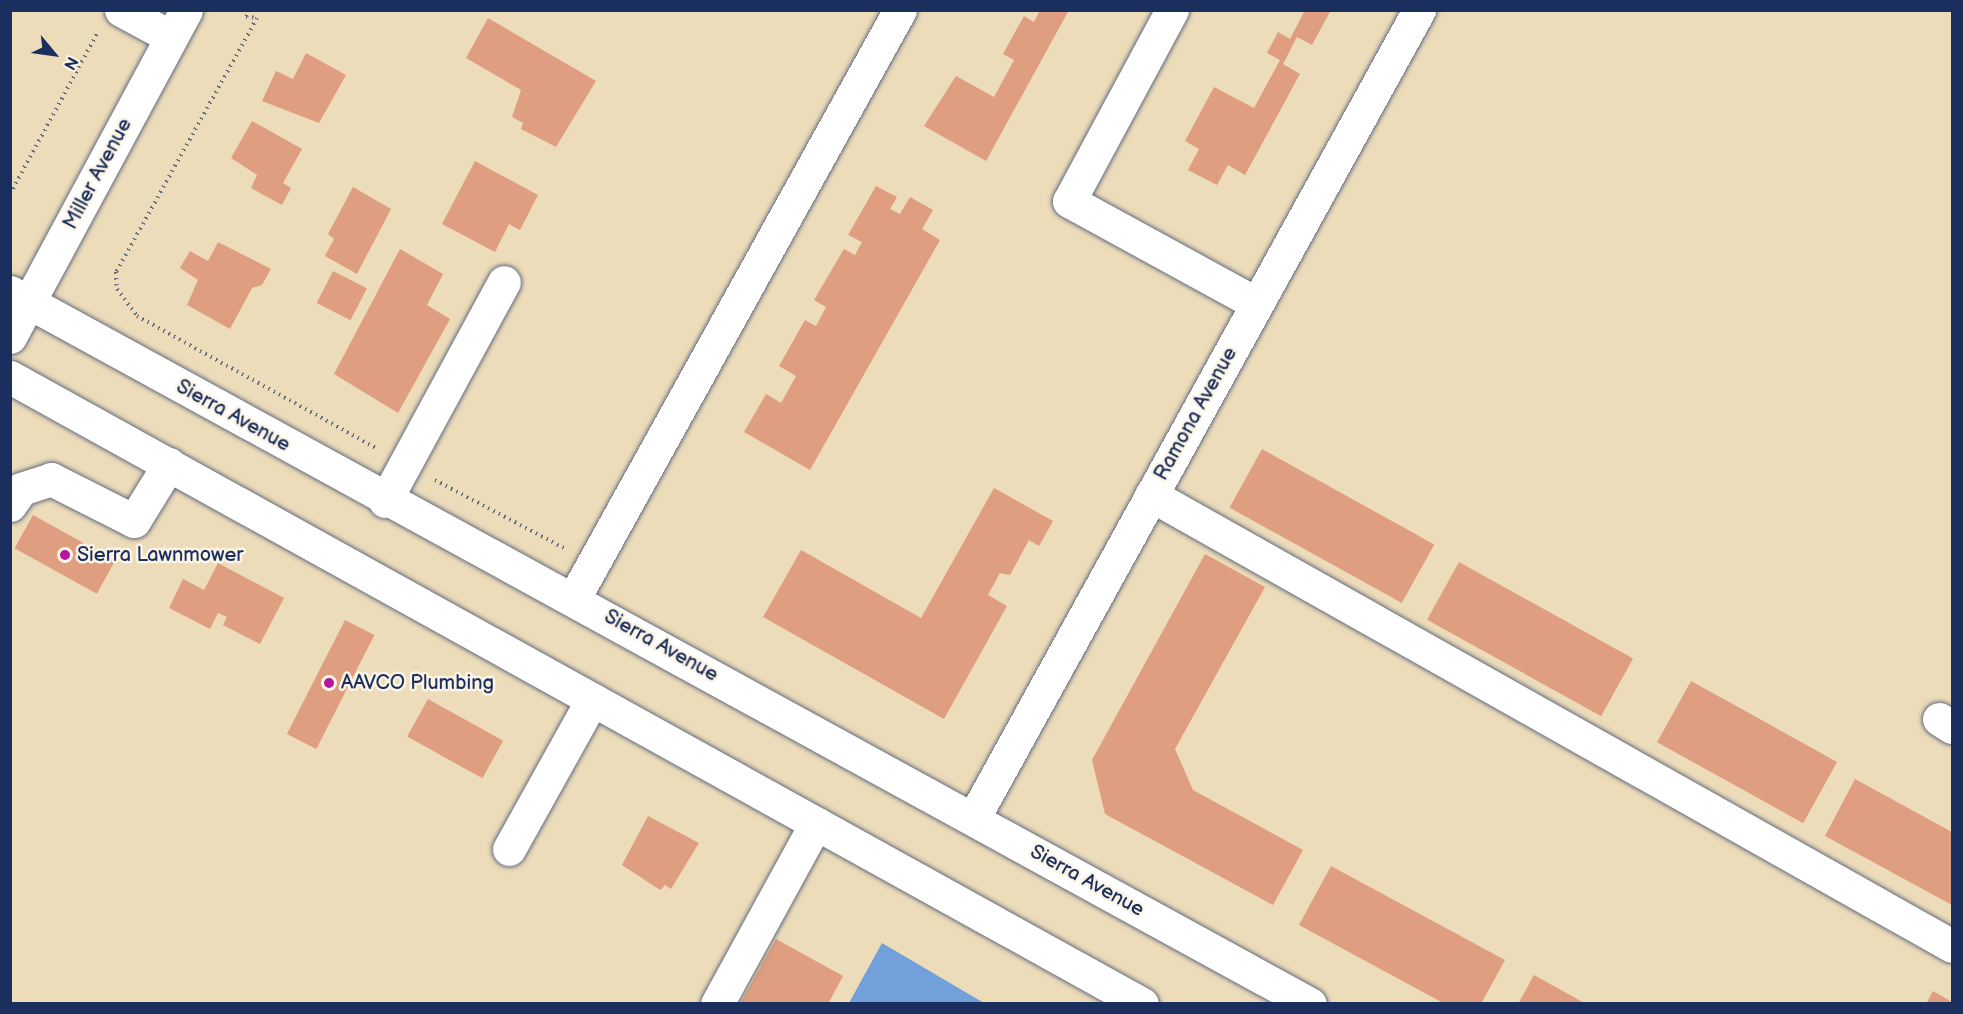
<!DOCTYPE html>
<style>
body{margin:0}
#map{position:relative;width:1963px;height:1014px;overflow:hidden;background:#eddcba;font-family:"Balsamiq Sans",sans-serif}
div>[style]{position:absolute}
.water>*{inset:0;background:#71a0da}
.building>*{inset:0;background:#df9e7f;transform-origin:0 0}
.path>*{height:4px;margin-top:-2px;transform-origin:0;background:repeating-linear-gradient(90deg,#646c7e 0 1.5px,transparent 0 6px)}
.roads{filter:drop-shadow(0 0 2px #646c7e) drop-shadow(0 0 2px #646c7e)}
.minor>*{height:33px;margin:-16.5px;padding:0 16.5px;transform-origin:16.5px;border-radius:16.5px;background:#fff}
.major>*{height:33px;margin:-16.5px;padding:0 16.5px;transform-origin:16.5px;border-radius:16.5px;background:#fff}
.dots>*{width:16px;height:16px;translate:-50% -50%;box-sizing:border-box;border:3px solid #fcf5e5;border-radius:50%}
span{translate:-50% -50%;white-space:nowrap;text-align:center;line-height:1.15;-webkit-text-stroke:5px #fcf5e5;paint-order:stroke}
.street-label{font-size:20px;color:#1b2f5e}
.poi-label{font-size:20px;color:#1b2f5e}
.left{translate:0 -50%;text-align:left}
.frame{position:absolute;inset:0;border:12px solid #1b2f5e;pointer-events:none}
.north{position:absolute;left:24px;top:24px;width:60px;height:60px;-webkit-text-stroke:4px #fcf5e5;paint-order:stroke;rotate:119deg;font-size:16px;font-weight:700;line-height:24px;text-align:center;color:#1b2f5e}
.north::after{content:'';display:block;margin:auto;width:21px;height:27px;background:#1b2f5e;clip-path:polygon(50% 0,100% 100%,50% 72%,0 100%)}
</style>
<div id="map">
<div class="water">
<div style="clip-path:polygon(882px 943px,984px 1003px,849px 1003px)"></div>
</div>
<div class="building">
<div style="clip-path:polygon(1040px 10px,1069px 10px,986px 161px,924px 126px,956px 76px,994px 97px,1014px 60px,1003px 54px,1024px 16px,1034px 22px)"></div>
<div style="clip-path:polygon(1305px 10px,1331px 10px,1312px 45px,1297px 37px,1283px 64px,1300px 74px,1245px 175px,1228px 165px,1217px 185px,1188px 170px,1199px 149px,1185px 141px,1214px 87px,1254px 108px,1280px 60px,1267px 53px,1278px 32px,1290px 39px)"></div>
<div style="clip-path:polygon(488px 18px,596px 81px,556px 147px,521px 129px,523px 123px,512px 117px,521px 90px,466px 58px)"></div>
<div style="clip-path:polygon(306px 53px,346px 75px,319px 123px,262px 101px,276px 71px,293px 79px)"></div>
<div style="clip-path:polygon(252px 121px,302px 149px,283px 183px,291px 188px,282px 205px,251px 188px,257px 175px,231px 158px)"></div>
<div style="clip-path:polygon(475px 161px,538px 195px,520px 230px,509px 224px,495px 252px,442px 224px)"></div>
<div style="clip-path:polygon(876px 186px,897px 197px,890px 209px,900px 214px,910px 197px,933px 210px,922px 229px,940px 240px,810px 470px,744px 432px,766px 394px,781px 403px,796px 376px,779px 366px,805px 320px,816px 326px,826px 307px,814px 300px,844px 249px,855px 255px,862px 242px,848px 235px)"></div>
<div style="clip-path:polygon(353px 187px,391px 209px,357px 274px,325px 256px,334px 239px,328px 234px)"></div>
<div style="clip-path:polygon(218px 242px,271px 269px,262px 285px,252px 288px,230px 329px,187px 305px,198px 280px,180px 268px,190px 251px,208px 261px)"></div>
<div style="clip-path:polygon(400px 249px,443px 274px,427px 305px,450px 319px,398px 413px,334px 374px)"></div>
<div style="left:333px;top:271px;width:38px;height:36px;rotate:27deg"></div>
<div style="left:1262px;top:449px;width:197px;height:67px;rotate:29deg"></div>
<div style="clip-path:polygon(994px 488px,1053px 521px,1039px 546px,1029px 540px,1010px 575px,1000px 573px,988px 595px,1007px 606px,944px 719px,763px 617px,801px 550px,921px 618px)"></div>
<div style="left:33px;top:515px;width:94px;height:38px;rotate:29deg"></div>
<div style="clip-path:polygon(1205px 554px,1265px 587px,1175px 749px,1193px 790px,1303px 850px,1273px 905px,1105px 814px,1092px 760px)"></div>
<div style="left:1459px;top:562px;width:199px;height:66px;rotate:29deg"></div>
<div style="clip-path:polygon(218px 563px,284px 598px,260px 644px,223px 625px,227px 617px,218px 613px,210px 629px,169px 608px,183px 579px,204px 590px)"></div>
<div style="left:345px;top:620px;width:33px;height:128px;rotate:27deg"></div>
<div style="left:1691px;top:681px;width:167px;height:70px;rotate:29deg"></div>
<div style="left:428px;top:699px;width:86px;height:43px;rotate:29deg"></div>
<div style="clip-path:polygon(1855px 779px,1952px 832px,1952px 905px,1825px 836px)"></div>
<div style="clip-path:polygon(648px 816px,699px 843px,671px 889px,665px 885px,660px 890px,622px 865px)"></div>
<div style="clip-path:polygon(1331px 866px,1505px 960px,1481px 1004px,1445px 1004px,1299px 925px)"></div>
<div style="clip-path:polygon(776px 939px,843px 976px,828px 1004px,740px 1004px)"></div>
<div style="clip-path:polygon(1534px 975px,1586px 1004px,1518px 1004px)"></div>
<div style="clip-path:polygon(1933px 991px,1952px 1002px,1952px 1004px,1926px 1004px)"></div>
</div>
<div class="path">
<div style="left:250px;top:10px;width:8px;rotate:120deg"></div>
<div style="left:246px;top:17px;width:11px;rotate:5deg"></div>
<div style="left:257px;top:18px;width:291px;rotate:119deg"></div>
<div style="left:116px;top:272px;width:17px;rotate:87deg"></div>
<div style="left:117px;top:289px;width:34px;rotate:53deg"></div>
<div style="left:137px;top:316px;width:273px;rotate:28.9deg"></div>
<div style="left:10px;top:194px;width:184px;rotate:-61.5deg"></div>
<div style="left:435px;top:480px;width:146px;rotate:27.8deg"></div>
</div>
<div class="roads">
<div class="minor">
<div style="left:121px;top:10px;width:57px;rotate:28.4deg"></div>
<div style="left:1172px;top:10px;width:217px;rotate:118.3deg"></div>
<div style="left:1069px;top:201px;width:214px;rotate:28.7deg"></div>
<div style="left:10px;top:337px;width:371px;rotate:-61.7deg"></div>
<div style="left:1151px;top:495px;width:919px;rotate:29.38deg"></div>
<div style="left:385px;top:501px;width:249px;rotate:-61.5deg"></div>
<div style="left:10px;top:505px;width:19px;rotate:-55deg"></div>
<div style="left:21px;top:489px;width:32px;rotate:-18deg"></div>
<div style="left:51px;top:479px;width:93px;rotate:26.8deg"></div>
<div style="left:134px;top:521px;width:67px;rotate:-58.4deg"></div>
<div style="left:574px;top:598px;width:672px;rotate:-61deg"></div>
<div style="left:1939px;top:719px;width:15px;rotate:32deg"></div>
<div style="left:973px;top:819px;width:924px;rotate:-61.13deg"></div>
<div style="left:509px;top:849px;width:171px;rotate:-60.9deg"></div>
<div style="left:717px;top:1004px;width:206px;rotate:-61.3deg"></div>
</div>
<div class="major">
<div style="left:10px;top:292px;width:1482px;rotate:28.71deg"></div>
<div style="left:10px;top:377px;width:1294px;rotate:28.98deg"></div>
</div>
</div>
<div class="dots">
<div style="left:65px;top:555px;background:#b5179e"></div>
<div style="left:329px;top:683px;background:#b5179e"></div>
</div>
<div class="street-label">
<span style="left:98px;top:174px;rotate:-62deg">Miller Avenue</span>
<span style="left:1196px;top:414px;rotate:-61deg">Ramona Avenue</span>
<span style="left:233px;top:416px;rotate:29deg">Sierra Avenue</span>
<span style="left:661px;top:646px;rotate:29deg">Sierra Avenue</span>
<span style="left:1087px;top:881px;rotate:29deg">Sierra Avenue</span>
</div>
<div class="poi-label">
<span class="left" style="left:77px;top:555px">Sierra Lawnmower</span>
<span class="left" style="left:341px;top:683px">AAVCO Plumbing</span>
</div>
<div class="frame"></div>
<div class="north">N</div>
</div>
